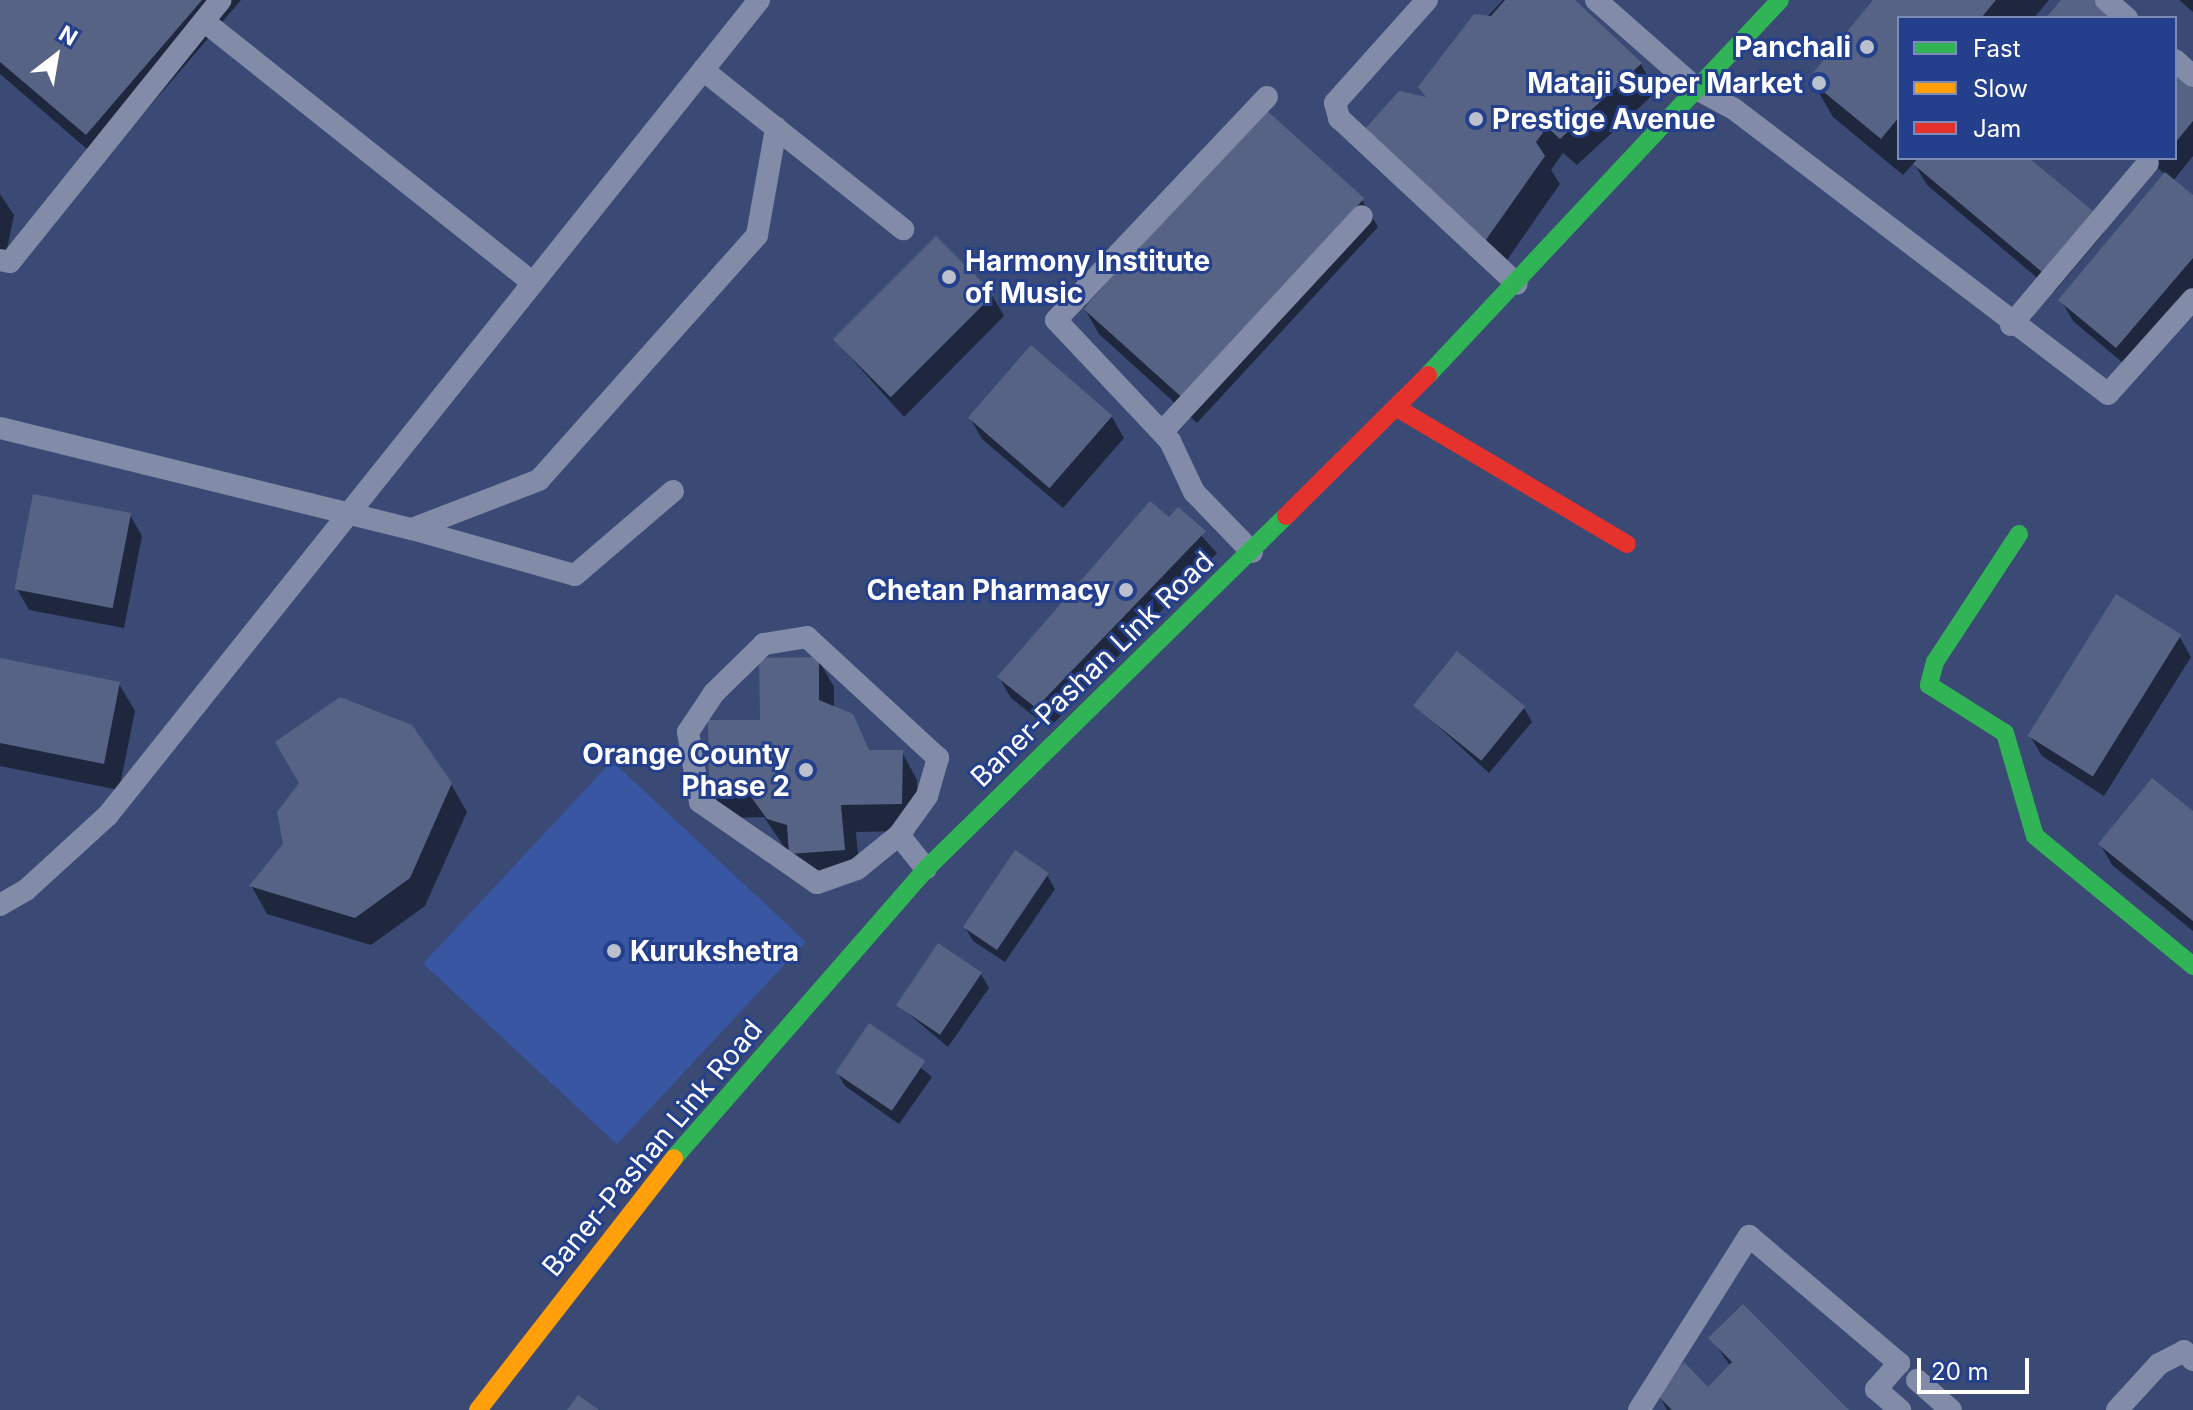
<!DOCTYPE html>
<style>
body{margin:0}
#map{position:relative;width:2193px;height:1410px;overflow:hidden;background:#3b4a74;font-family:Inter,sans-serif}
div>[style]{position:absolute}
.green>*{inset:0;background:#3856a1;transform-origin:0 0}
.shadow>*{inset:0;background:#0007}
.building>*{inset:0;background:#566384;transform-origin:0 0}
.lane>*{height:22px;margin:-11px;padding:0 11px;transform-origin:11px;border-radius:11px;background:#828ca8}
.fast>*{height:18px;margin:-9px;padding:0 9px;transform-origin:9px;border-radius:9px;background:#30b455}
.slow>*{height:18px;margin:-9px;padding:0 9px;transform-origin:9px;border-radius:9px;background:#ff9f0a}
.jam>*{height:18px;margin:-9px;padding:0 9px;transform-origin:9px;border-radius:9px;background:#e5322d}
.dots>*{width:22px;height:22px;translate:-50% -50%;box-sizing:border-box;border:4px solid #243f8b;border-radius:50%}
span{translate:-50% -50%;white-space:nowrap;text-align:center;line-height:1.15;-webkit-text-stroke:6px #243f8b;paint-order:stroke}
.poi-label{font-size:28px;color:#fff;font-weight:700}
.right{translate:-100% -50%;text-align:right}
.left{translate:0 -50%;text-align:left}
.street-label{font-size:28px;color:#fff}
.legend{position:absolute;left:1897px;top:16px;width:280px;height:144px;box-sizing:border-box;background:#243f8b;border:2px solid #7c8cb9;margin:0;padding:10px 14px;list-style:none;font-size:24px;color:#fff}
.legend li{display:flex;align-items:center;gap:16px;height:40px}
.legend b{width:40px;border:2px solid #7c8cb9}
.north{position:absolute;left:16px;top:16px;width:80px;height:80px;-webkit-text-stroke:6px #243f8b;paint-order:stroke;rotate:31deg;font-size:22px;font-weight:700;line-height:32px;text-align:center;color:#fff}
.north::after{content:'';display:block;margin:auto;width:28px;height:36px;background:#fff;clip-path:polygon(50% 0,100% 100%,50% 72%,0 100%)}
.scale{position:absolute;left:1917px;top:1358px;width:112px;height:36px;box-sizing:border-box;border:4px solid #fff;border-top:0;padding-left:10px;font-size:24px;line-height:28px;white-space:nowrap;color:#fff;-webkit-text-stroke:6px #243f8b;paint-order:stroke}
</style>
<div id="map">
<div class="green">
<div style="left:612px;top:761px;width:265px;height:277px;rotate:43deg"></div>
</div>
<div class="shadow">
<div style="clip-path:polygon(0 0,241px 0,102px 162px,0 74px)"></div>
<div style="clip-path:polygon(1503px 0,1566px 0,1641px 64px,1656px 92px,1577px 165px,1563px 153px,1551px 170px,1560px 184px,1500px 270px,1382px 158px,1427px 99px,1420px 87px)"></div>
<div style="clip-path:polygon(1876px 0,2049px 0,2034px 18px,1899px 18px,1899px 158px,2026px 158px,2091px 212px,2104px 233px,2054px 292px,1927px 185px,1914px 163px,1903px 175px,1833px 117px,1811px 79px)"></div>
<div style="clip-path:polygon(2179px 0,2193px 0,2193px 12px)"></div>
<div style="clip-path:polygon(2175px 70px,2193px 85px,2193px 156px,2173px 181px,2193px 197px,2193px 293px,2129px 368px,2073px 321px,2061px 300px,2165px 174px,2145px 158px,2175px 158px)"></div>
<div style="clip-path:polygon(0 194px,14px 215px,5px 259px,0 258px)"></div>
<div style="clip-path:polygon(1362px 200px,1378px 227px,1197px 423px,1099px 334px,1083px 306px)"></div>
<div style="clip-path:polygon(992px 295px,1004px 316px,904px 417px,835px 340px)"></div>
<div style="clip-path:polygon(1112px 417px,1124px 438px,1063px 508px,982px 439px,970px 418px)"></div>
<div style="clip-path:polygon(1178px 510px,1217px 553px,1049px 728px,1011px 698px,999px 677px)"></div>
<div style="clip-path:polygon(130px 515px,142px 536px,124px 628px,29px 610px,17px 589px)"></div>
<div style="clip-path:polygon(2179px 636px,2191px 657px,2104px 796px,2042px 756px,2030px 736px)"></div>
<div style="clip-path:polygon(818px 659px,834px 687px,834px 708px,851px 715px,871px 760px,902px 752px,917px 780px,917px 831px,856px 832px,860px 877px,807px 881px,764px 817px,727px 818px,711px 791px)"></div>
<div style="clip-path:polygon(0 660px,119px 684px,135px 711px,119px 790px,0 766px)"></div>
<div style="clip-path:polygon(1415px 705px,1524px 708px,1532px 722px,1489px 773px)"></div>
<div style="clip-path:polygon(451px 784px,467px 812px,425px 906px,371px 945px,267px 914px,252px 887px)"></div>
<div style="clip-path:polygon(2193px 814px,2193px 931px,2112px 865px,2100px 844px)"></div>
<div style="clip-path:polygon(1047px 875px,1055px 889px,1005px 962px,973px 941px,965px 927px)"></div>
<div style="clip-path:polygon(981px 974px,989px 988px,948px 1047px,898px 1005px)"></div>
<div style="clip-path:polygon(870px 1025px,932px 1077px,899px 1124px,845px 1086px,837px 1072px)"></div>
<div style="clip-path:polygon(1711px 1338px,1846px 1410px,1667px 1410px,1657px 1392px,1708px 1390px,1731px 1367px)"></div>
</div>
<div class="building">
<div style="clip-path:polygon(0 0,202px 0,86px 135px,0 62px)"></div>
<div style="clip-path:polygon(1505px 0,1575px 0,1642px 63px,1560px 139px,1547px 127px,1536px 142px,1545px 156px,1483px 244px,1364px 130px,1399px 91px,1426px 97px,1418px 87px,1474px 14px,1491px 16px)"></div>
<div style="clip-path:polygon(1873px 0,1996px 0,1981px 18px,1899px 18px,1899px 117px,1881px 139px,1808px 79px)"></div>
<div style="clip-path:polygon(2061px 0,2094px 0,2115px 18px,2046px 18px)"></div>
<div style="clip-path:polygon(2175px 67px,2193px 82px,2193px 121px,2175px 143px)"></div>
<div style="left:1264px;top:108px;width:135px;height:270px;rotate:42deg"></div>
<div style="clip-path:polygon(1918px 158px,2029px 158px,2093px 211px,2042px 272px,1913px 164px)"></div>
<div style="clip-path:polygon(2165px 172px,2193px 195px,2193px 258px,2116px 348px,2058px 300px)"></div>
<div style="left:936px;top:236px;width:82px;height:146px;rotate:45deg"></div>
<div style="left:1031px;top:345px;width:108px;height:96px;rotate:41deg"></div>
<div style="left:33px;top:494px;width:100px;height:97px;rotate:11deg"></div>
<div style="clip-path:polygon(1150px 501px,1169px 517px,1178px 507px,1206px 531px,1036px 708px,997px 677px)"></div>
<div style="left:2116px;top:594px;width:77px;height:167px;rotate:32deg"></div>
<div style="left:1457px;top:651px;width:88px;height:70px;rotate:39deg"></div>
<div style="clip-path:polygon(819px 657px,819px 700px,853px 714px,869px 750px,903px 750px,902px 804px,841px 805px,845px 850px,789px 854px,787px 825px,767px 819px,746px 790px,709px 792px,708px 720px,760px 720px,759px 658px)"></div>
<div style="clip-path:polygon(0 658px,120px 682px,104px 764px,0 743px)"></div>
<div style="clip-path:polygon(340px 697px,412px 725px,452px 783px,410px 878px,355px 918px,249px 886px,283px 844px,277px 812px,299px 783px,275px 742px)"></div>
<div style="clip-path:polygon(2152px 778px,2193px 811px,2193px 921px,2098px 844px)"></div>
<div style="left:1015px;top:850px;width:41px;height:93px;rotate:34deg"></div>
<div style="left:938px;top:943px;width:53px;height:75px;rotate:34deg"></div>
<div style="left:869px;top:1023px;width:68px;height:60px;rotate:34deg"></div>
<div style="clip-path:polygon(1743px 1304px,1849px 1410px,1672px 1410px,1654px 1392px,1684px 1362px,1708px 1387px,1732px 1362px,1708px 1338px)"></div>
<div style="clip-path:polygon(578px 1395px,599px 1410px,567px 1410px)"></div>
</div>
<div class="lane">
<div style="left:1427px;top:0;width:138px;rotate:131.8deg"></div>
<div style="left:1335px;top:103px;width:16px;rotate:75deg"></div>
<div style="left:1339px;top:118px;width:243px;rotate:43deg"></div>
<div style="left:1596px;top:0;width:135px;rotate:41.4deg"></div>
<div style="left:1697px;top:89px;width:42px;rotate:28.4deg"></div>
<div style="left:1734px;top:109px;width:470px;rotate:37.3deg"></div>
<div style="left:2108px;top:394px;width:127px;rotate:-48.2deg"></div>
<div style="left:2106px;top:0;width:28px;rotate:41deg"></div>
<div style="left:205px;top:22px;width:419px;rotate:38.5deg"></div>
<div style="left:2175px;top:60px;width:24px;rotate:42deg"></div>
<div style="left:703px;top:70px;width:256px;rotate:38.5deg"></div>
<div style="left:0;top:260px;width:10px;rotate:11deg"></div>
<div style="left:10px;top:262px;width:336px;rotate:-51.2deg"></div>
<div style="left:2011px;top:325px;width:212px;rotate:-49.8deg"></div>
<div style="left:0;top:428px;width:424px;rotate:13.8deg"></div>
<div style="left:412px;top:529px;width:136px;rotate:-21.1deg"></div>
<div style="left:539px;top:480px;width:328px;rotate:-48.3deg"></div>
<div style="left:757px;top:235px;width:109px;rotate:-79.9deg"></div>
<div style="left:1162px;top:432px;width:294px;rotate:-47.2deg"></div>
<div style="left:412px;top:529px;width:169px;rotate:15.8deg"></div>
<div style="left:575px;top:575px;width:129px;rotate:-40.6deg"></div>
<div style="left:1252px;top:552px;width:83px;rotate:-134deg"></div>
<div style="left:1194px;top:492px;width:56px;rotate:-115.2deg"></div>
<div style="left:1170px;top:441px;width:166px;rotate:-133.3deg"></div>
<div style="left:1056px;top:320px;width:307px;rotate:-46.6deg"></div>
<div style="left:899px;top:835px;width:48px;rotate:-54.3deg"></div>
<div style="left:927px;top:796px;width:40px;rotate:-74deg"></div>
<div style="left:938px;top:758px;width:178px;rotate:-137.3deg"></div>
<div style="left:807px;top:637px;width:44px;rotate:170.8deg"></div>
<div style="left:764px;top:644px;width:70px;rotate:135.6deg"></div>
<div style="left:714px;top:693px;width:47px;rotate:123.7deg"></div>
<div style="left:688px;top:732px;width:71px;rotate:80.3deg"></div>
<div style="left:700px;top:802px;width:142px;rotate:34.7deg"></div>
<div style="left:817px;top:883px;width:42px;rotate:-19.3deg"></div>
<div style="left:857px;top:869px;width:54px;rotate:-39deg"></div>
<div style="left:899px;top:835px;width:43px;rotate:51.5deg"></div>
<div style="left:0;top:905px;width:30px;rotate:-30deg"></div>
<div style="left:26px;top:890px;width:111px;rotate:-42.4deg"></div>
<div style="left:108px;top:815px;width:1043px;rotate:-51.38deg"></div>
<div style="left:1917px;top:1380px;width:45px;rotate:41.4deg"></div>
<div style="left:1639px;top:1410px;width:206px;rotate:-57.7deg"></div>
<div style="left:1749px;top:1236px;width:197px;rotate:40.3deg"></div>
<div style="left:1899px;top:1363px;width:35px;rotate:131deg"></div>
<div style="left:1876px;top:1389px;width:32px;rotate:41deg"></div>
<div style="left:2117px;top:1410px;width:62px;rotate:-47.6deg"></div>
<div style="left:2159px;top:1364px;width:28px;rotate:-27deg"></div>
<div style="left:2184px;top:1351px;width:13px;rotate:45deg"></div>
</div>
<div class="fast">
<div style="left:1428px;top:375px;width:514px;rotate:-46.81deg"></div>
<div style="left:2019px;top:534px;width:153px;rotate:123.3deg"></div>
<div style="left:1935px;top:662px;width:24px;rotate:105deg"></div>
<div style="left:1929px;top:685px;width:90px;rotate:32.3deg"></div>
<div style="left:2005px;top:733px;width:107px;rotate:73.8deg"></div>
<div style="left:2035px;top:836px;width:205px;rotate:39.4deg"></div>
<div style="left:674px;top:1158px;width:383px;rotate:-48.9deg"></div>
<div style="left:926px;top:869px;width:504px;rotate:-44.44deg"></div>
</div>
<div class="slow">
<div style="left:478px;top:1410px;width:319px;rotate:-52.1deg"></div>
</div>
<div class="jam">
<div style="left:1397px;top:408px;width:267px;rotate:30.6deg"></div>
<div style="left:1286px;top:516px;width:200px;rotate:-44.8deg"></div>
</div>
<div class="dots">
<div style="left:1867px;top:47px;background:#bac0ce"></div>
<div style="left:1819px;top:83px;background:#bac0ce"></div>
<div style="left:1476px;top:119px;background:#bac0ce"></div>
<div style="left:949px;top:277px;background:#bac0ce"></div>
<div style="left:1126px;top:590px;background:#bac0ce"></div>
<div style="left:806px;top:770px;background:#bac0ce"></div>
<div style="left:614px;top:951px;background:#bac0ce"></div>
</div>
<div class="poi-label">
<span class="right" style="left:1851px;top:47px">Panchali</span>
<span class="right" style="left:1803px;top:83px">Mataji Super Market</span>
<span class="left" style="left:1492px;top:119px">Prestige Avenue</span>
<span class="left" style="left:965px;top:277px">Harmony Institute<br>of Music</span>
<span class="right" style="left:1110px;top:590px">Chetan Pharmacy</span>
<span class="right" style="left:790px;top:770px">Orange County<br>Phase 2</span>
<span class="left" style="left:630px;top:951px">Kurukshetra</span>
</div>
<div class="street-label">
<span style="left:1092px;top:669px;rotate:-44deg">Baner-Pashan Link Road</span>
<span style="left:652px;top:1148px;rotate:-50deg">Baner-Pashan Link Road</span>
</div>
<ul class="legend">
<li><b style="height:10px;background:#30b455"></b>Fast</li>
<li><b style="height:10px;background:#ff9f0a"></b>Slow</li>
<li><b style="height:10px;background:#e5322d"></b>Jam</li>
</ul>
<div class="north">N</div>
<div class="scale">20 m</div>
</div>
